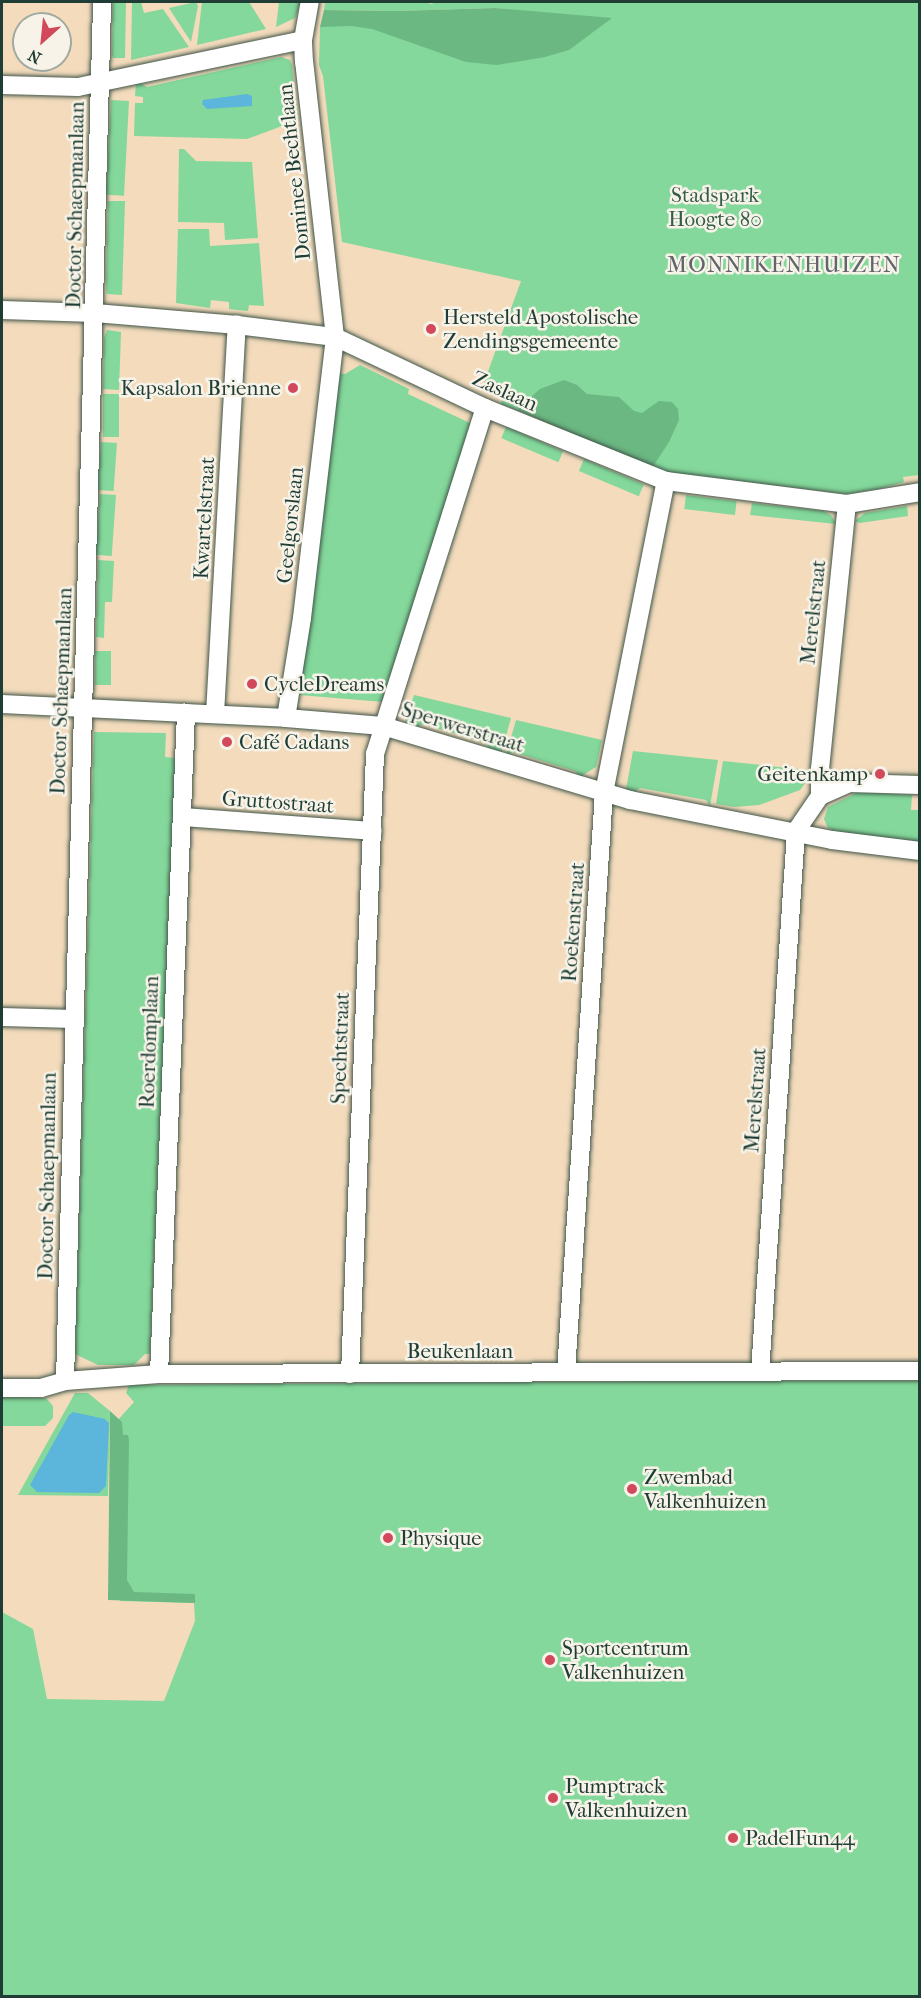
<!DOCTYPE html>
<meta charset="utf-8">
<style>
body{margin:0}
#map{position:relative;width:921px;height:1998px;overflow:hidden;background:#f3dbbc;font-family:"IM FELL French Canon",serif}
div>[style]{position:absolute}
.green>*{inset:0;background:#84d89b;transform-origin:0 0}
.forest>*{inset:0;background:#6bb883}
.water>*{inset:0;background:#5cb5da}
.roads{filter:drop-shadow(0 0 2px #3f5548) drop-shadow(0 0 2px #3f5548)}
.street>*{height:18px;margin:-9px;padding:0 9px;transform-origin:9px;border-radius:9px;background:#fff}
.dots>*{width:16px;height:16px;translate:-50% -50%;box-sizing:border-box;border:3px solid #f7f3e8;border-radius:50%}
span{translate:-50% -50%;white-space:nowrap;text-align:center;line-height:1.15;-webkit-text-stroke:5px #f7f3e8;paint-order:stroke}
.street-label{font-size:21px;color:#1f3d34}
.park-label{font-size:21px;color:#335c49}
.poi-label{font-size:21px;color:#1f3d34}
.left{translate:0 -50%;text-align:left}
.right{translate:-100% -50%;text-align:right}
.neighbourhood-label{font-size:22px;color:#63656d;letter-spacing:1.5px}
.frame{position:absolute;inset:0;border:3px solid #1f3d34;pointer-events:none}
.north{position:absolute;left:12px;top:12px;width:60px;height:60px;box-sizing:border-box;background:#f7f3e8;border:2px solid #a1aaa0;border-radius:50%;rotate:207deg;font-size:16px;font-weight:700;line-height:24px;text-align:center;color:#1f3d34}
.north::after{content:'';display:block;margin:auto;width:21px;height:27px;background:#d1495b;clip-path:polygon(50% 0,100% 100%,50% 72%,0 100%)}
</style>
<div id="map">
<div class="green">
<div style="clip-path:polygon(113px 2px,126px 2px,125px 58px,113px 58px,112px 55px)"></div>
<div style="clip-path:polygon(132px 2px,141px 2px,144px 13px,163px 9px,189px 47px,131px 60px)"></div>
<div style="clip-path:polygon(196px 2px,198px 6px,191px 42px,169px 8px)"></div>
<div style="clip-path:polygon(202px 2px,249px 2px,266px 29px,197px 45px)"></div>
<div style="clip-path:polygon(279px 2px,301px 2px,295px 18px,276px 27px)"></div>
<div style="clip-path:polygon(384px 2px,428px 2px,430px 4px,439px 2px,919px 2px,919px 475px,903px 477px,904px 482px,879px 489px,847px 494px,676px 474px,652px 468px,525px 403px,517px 410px,501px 404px,503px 397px,482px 388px,521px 281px,342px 242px,323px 76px,319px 65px,320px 27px,323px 26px,324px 15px,547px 13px,495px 8px,396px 11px,324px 10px,325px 3px)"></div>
<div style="clip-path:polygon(281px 57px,290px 60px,292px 65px,298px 120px,247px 139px,134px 136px,135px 103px,143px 103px,143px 97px,135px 96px,136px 83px,139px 82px,147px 87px)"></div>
<div style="left:111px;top:100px;width:18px;height:95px;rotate:3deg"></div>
<div style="clip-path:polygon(179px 149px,184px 149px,196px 161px,252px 162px,258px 238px,225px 240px,224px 223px,178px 222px)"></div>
<div style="clip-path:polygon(108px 201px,125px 201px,122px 295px,107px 294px,106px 290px)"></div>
<div style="clip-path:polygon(178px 229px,209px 229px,210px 246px,259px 243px,264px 306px,249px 305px,248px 311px,229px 309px,229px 302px,211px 300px,210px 308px,176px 303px)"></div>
<div style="clip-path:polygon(107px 330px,121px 332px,119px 390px,103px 389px,104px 338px)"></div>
<div style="clip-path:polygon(360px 365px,409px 389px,408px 394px,472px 424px,384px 702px,299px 695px,338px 373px,345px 374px)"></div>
<div style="left:103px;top:394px;width:16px;height:43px"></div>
<div style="left:506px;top:427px;width:62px;height:12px;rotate:23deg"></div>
<div style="left:101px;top:442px;width:16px;height:48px;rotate:4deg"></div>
<div style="left:584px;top:459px;width:65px;height:13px;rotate:23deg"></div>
<div style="left:100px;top:494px;width:16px;height:61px;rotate:4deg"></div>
<div style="left:686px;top:495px;width:51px;height:14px;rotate:7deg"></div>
<div style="clip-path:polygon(752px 503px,823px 511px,831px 515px,836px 524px,750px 515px)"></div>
<div style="clip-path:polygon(907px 506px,908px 516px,860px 523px,855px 521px,865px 513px)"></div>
<div style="clip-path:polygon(98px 560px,114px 561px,112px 602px,105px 602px,104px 638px,96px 637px)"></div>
<div style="left:95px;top:651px;width:16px;height:34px"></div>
<div style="clip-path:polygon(414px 695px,511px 718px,501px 754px,490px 751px,486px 743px,423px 724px,416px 728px,408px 725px,405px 722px)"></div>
<div style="clip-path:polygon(516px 720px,602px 740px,596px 767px,583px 775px,582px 779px,575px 771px,513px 752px,506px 755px)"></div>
<div style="clip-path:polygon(94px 732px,166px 733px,165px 757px,176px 758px,150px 1354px,145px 1354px,134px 1365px,98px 1365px,75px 1354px)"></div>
<div style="clip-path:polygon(633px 751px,718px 760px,710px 806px,706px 800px,640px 788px,634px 792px,626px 789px)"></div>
<div style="clip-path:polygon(723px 761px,808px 770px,806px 782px,800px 790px,759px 805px,735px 807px,716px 804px)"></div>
<div style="clip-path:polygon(858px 792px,912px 795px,911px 810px,919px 810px,919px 844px,836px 832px,828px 828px,824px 819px,828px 807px)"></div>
<div style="clip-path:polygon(698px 1381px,919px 1381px,919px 1996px,2px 1996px,2px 1612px,33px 1629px,47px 1699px,164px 1701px,195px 1621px,194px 1603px,120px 1601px,117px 1421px,134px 1402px,126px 1393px,129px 1385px)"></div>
<div style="clip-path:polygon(75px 1393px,88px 1393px,110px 1411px,108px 1496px,18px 1495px)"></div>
<div style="clip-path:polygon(2px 1397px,46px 1398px,53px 1406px,53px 1418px,45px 1426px,2px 1426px)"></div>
</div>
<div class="forest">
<div style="clip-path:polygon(495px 8px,612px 18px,569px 50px,545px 57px,497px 65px,466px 62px,372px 29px,351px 26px,320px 27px,324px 10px,396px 11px)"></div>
<div style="clip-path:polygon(564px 380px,577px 385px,587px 394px,619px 397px,634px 411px,642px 413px,659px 401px,672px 402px,678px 409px,679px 420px,669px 442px,652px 468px,517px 410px,540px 389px)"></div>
<div style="clip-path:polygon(110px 1411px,122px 1422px,123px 1435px,128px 1435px,129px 1440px,127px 1580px,134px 1592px,195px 1594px,195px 1603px,108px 1600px)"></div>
</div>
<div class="water">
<div style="clip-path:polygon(247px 94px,252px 96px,252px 106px,207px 109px,202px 104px,203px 100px)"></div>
<div style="clip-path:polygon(73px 1412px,105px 1419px,109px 1423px,106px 1486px,99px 1493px,37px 1492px,30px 1485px,69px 1415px)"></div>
</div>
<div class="roads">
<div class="street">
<div style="left:2px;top:85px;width:76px;rotate:1.5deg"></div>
<div style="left:78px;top:87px;width:230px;rotate:-11.8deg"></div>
<div style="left:2px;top:310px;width:93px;rotate:1.8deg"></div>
<div style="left:95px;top:313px;width:143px;rotate:4.8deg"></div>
<div style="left:237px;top:325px;width:99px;rotate:7deg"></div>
<div style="left:335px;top:337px;width:166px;rotate:25.3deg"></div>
<div style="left:485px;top:408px;width:195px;rotate:22deg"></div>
<div style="left:666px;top:481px;width:182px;rotate:7.2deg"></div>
<div style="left:847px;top:504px;width:74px;rotate:-9.3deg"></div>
<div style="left:2px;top:704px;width:284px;rotate:2.8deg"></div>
<div style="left:286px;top:718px;width:97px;rotate:4.7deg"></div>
<div style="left:383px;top:726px;width:258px;rotate:16.7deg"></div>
<div style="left:630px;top:800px;width:206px;rotate:11.2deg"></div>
<div style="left:832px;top:840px;width:89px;rotate:7.1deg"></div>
<div style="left:215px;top:714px;width:390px;rotate:-86.8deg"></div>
<div style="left:286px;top:718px;width:101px;rotate:-80.9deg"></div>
<div style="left:302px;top:618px;width:283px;rotate:-83.3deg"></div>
<div style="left:335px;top:337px;width:277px;rotate:-96.4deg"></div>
<div style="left:304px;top:62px;width:22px;rotate:-93deg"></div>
<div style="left:303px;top:40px;width:39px;rotate:-80deg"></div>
<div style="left:820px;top:796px;width:27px;rotate:-90deg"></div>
<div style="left:820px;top:769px;width:266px;rotate:-84.2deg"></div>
<div style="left:182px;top:817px;width:191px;rotate:4.2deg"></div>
<div style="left:796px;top:831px;width:42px;rotate:-55.6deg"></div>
<div style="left:820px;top:796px;width:32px;rotate:-24deg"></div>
<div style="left:849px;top:783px;width:71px;rotate:1.6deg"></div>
<div style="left:2px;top:1017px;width:72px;rotate:1.6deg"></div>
<div style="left:566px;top:1372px;width:580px;rotate:-86.25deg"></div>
<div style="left:604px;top:793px;width:318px;rotate:-78.8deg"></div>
<div style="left:760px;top:1372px;width:542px;rotate:-86.19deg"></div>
<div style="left:159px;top:1374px;width:662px;rotate:-87.66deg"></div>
<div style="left:350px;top:1374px;width:621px;rotate:-87.69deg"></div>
<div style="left:375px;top:754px;width:363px;rotate:-72.4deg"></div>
<div style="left:65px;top:1381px;width:1379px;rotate:-88.46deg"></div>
<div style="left:2px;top:1388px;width:39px"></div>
<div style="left:41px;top:1388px;width:25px;rotate:-16deg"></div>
<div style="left:65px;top:1381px;width:94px;rotate:-4.3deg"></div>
<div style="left:159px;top:1374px;width:761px;rotate:-0.23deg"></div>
</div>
</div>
<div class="dots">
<div style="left:431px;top:329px;background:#d1495b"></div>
<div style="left:293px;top:388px;background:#d1495b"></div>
<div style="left:252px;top:684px;background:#d1495b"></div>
<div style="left:227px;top:742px;background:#d1495b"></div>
<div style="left:880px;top:774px;background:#d1495b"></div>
<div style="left:632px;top:1489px;background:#d1495b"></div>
<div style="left:388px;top:1538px;background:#d1495b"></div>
<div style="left:550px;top:1660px;background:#d1495b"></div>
<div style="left:553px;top:1798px;background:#d1495b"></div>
<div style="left:733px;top:1838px;background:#d1495b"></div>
</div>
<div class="street-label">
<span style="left:294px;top:172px;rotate:-96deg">Dominee Bechtlaan</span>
<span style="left:75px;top:205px;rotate:-89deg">Doctor Schaepmanlaan</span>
<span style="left:505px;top:391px;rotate:24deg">Zaslaan</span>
<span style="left:204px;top:518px;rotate:-87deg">Kwartelstraat</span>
<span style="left:290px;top:525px;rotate:-84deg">Geelgorslaan</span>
<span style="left:813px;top:612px;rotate:-84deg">Merelstraat</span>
<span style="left:61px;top:691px;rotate:-88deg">Doctor Schaepmanlaan</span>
<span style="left:463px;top:727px;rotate:17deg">Sperwerstraat</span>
<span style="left:278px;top:802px;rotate:4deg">Gruttostraat</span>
<span style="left:573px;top:922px;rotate:-86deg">Roekenstraat</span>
<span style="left:149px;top:1042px;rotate:-88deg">Roerdomplaan</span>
<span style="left:340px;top:1048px;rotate:-88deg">Spechtstraat</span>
<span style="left:755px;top:1100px;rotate:-86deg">Merelstraat</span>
<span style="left:47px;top:1176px;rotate:-89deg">Doctor Schaepmanlaan</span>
<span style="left:460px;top:1351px">Beukenlaan</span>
</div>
<div class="park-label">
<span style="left:715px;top:207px">Stadspark<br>Hoogte 80</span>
</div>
<div class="poi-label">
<span class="left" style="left:443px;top:329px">Hersteld Apostolische<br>Zendingsgemeente</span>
<span class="right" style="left:281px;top:388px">Kapsalon Brienne</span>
<span class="left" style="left:264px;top:684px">CycleDreams</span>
<span class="left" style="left:239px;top:742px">Café Cadans</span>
<span class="right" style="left:868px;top:774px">Geitenkamp</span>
<span class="left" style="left:644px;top:1489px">Zwembad<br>Valkenhuizen</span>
<span class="left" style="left:400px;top:1538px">Physique</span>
<span class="left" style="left:562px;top:1660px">Sportcentrum<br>Valkenhuizen</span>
<span class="left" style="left:565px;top:1798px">Pumptrack<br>Valkenhuizen</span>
<span class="left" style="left:745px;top:1838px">PadelFun44</span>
</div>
<div class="neighbourhood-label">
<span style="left:784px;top:266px">MONNIKENHUIZEN</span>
</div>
<div class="frame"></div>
<div class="north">N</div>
</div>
